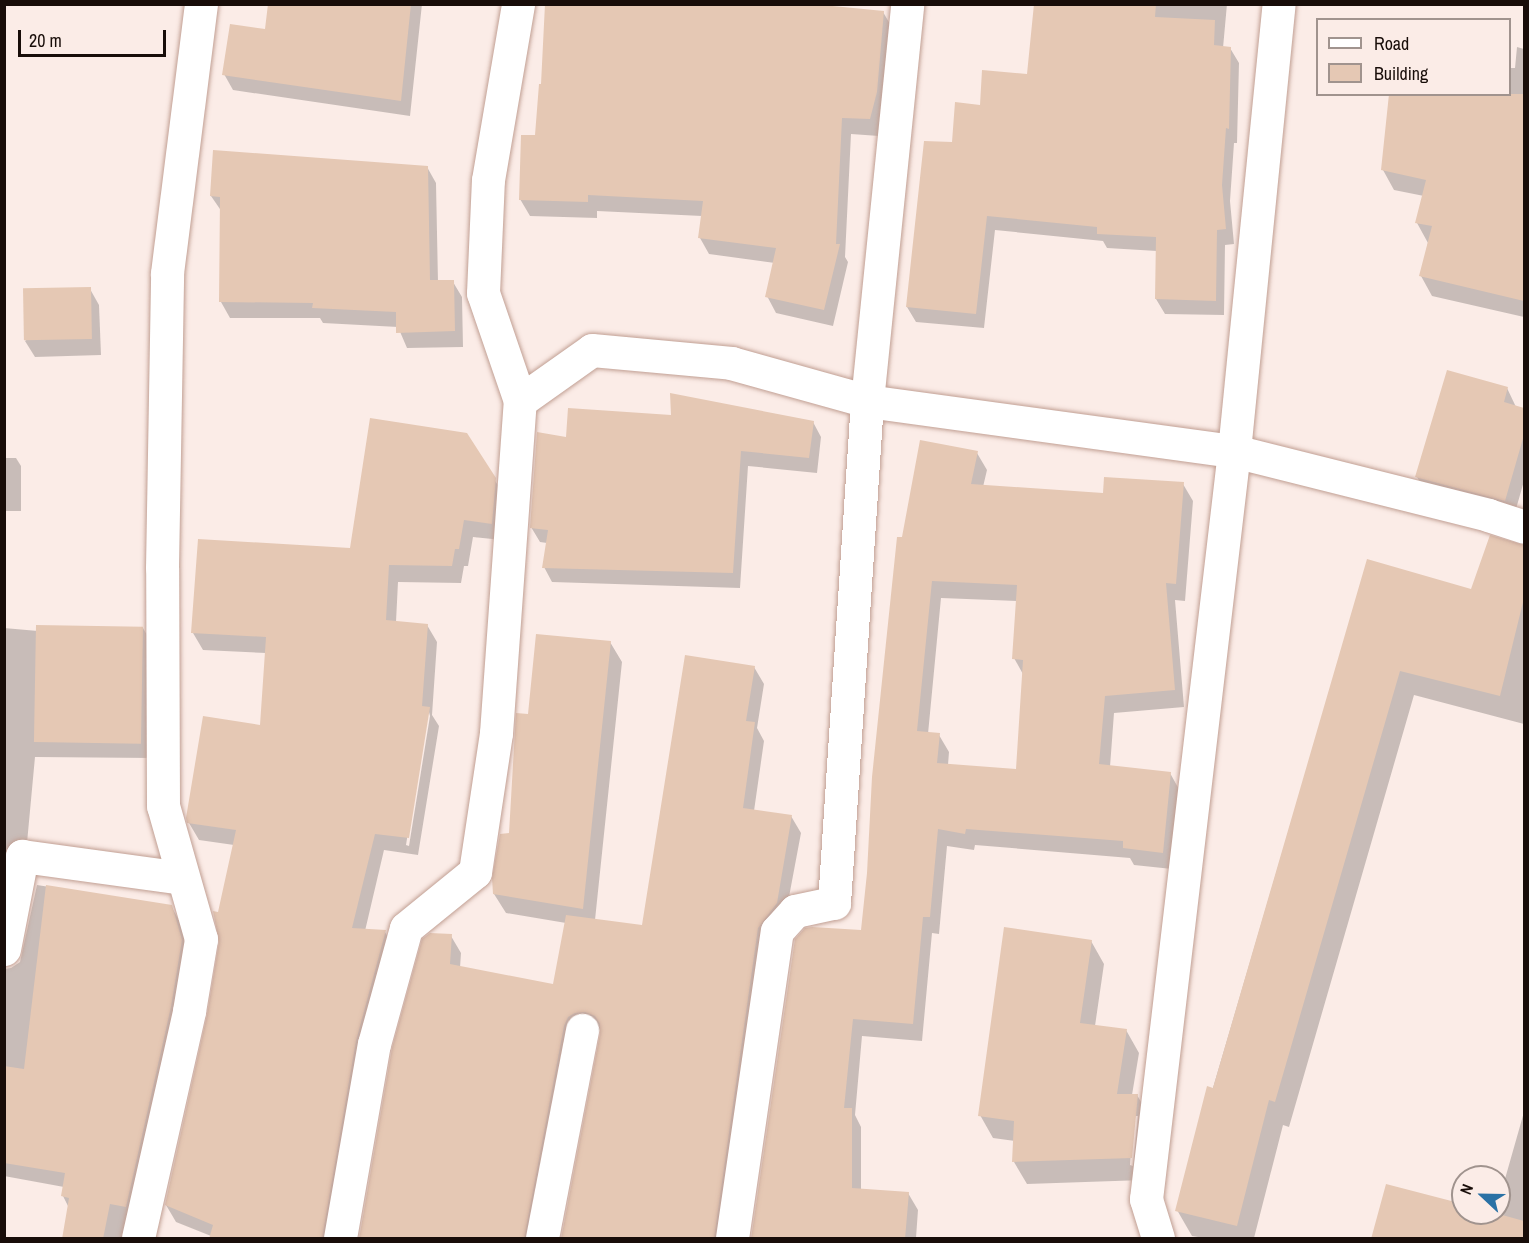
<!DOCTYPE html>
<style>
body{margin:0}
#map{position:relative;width:1529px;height:1243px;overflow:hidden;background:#fbece7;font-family:"Archivo Narrow",sans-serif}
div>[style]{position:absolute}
.shadow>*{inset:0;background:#0003}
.building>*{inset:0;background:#e5c8b4;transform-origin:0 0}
.roads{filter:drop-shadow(0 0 2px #c19f93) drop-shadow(0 0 2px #c19f93)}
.street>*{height:33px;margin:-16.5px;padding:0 16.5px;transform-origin:16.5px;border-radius:16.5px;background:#fff}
span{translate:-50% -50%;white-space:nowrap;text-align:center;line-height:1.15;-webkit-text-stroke:4.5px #fbece7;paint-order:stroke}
.frame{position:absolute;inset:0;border:6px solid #180d09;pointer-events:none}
.legend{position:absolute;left:1316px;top:18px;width:195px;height:78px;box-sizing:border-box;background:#fbece7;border:2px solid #a0938e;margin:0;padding:8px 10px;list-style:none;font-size:18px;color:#180d09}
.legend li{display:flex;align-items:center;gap:12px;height:30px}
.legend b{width:30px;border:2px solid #a0938e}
.north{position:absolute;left:1451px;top:1165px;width:60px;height:60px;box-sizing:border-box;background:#fbece7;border:2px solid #a0938e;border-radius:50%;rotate:292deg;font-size:16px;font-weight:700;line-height:24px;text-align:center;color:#180d09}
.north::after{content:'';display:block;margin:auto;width:21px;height:27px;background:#2a71a5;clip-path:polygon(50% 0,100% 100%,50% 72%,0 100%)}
.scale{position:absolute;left:18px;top:30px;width:148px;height:27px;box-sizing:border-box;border:3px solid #180d09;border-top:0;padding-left:8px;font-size:18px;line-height:21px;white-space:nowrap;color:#180d09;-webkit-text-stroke:4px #fbece7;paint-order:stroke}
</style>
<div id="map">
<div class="shadow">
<div style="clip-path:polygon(270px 4px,422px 4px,410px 116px,233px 90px,224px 74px,267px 31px)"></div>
<div style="clip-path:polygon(1035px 4px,1227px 4px,1223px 48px,1230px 48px,1239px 63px,1237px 143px,1234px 143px,1230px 201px,1234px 244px,1225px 245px,1224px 315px,1165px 314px,1156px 299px,1157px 251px,1107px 248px,1103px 241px,995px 230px,984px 328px,916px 322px,907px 307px,953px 144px,981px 106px,1029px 76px)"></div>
<div style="clip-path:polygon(883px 12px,893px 29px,879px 136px,851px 134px,845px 257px,848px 262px,833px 326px,776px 313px,767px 296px,775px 263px,709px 254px,700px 238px,702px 216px,597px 211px,597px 218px,530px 216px,520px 199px,536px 137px)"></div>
<div style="clip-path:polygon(1517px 47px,1524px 49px,1524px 317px,1432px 296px,1421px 276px,1428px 243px,1417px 223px,1424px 196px,1394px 190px,1383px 170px,1510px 94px,1510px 68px,1515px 68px)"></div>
<div style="clip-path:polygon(214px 152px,427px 167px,436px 183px,438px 282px,453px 282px,462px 297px,463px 347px,407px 348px,398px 327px,323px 323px,320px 318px,230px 318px,221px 302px,222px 212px,211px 196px)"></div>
<div style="clip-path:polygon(90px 289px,99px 305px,101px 355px,35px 357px,25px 341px)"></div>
<div style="clip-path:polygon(1507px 388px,1516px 407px,1524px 410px,1524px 481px,1514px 516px,1426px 493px,1417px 477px)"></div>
<div style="clip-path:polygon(672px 417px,813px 422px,821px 437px,817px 473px,748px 466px,740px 588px,552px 582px,544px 567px,547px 543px,540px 542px,531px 527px,567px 439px)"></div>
<div style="clip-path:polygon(evenodd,977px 453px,987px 470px,983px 487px,1105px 495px,1183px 484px,1193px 501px,1185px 601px,1175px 600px,1184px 707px,1114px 713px,1110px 767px,1170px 773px,1180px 791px,1172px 869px,1134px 865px,1130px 858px,975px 845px,974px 850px,947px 846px,939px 934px,932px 933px,922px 1041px,862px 1036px,855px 1115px,861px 1127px,861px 1190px,908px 1193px,918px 1210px,916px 1238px,752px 1238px,862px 932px,903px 539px,977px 453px,941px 598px,1017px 601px,1014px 658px,1024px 676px,1017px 771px,948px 765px,949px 752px,939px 735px,928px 734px,941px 598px)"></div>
<div style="clip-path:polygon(4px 458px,16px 458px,21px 466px,21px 511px,4px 511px)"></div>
<div style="clip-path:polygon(evenodd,494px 479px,505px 497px,502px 540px,473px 537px,468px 566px,464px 566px,461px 583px,398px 582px,396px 622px,427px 625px,437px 642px,432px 715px,439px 726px,418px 855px,384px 850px,365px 931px,385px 932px,395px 949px,333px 1238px,211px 1238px,211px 1236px,176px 1222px,166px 1205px,209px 1015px,221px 942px,219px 914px,234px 845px,199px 840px,189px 823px,262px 727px,266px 653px,203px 650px,193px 633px,351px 549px,494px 479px,428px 708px,430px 716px,409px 846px,406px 845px,428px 708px)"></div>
<div style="clip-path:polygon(1518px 546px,1524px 547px,1524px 724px,1414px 695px,1289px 1127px,1283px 1125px,1254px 1238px,1204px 1238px,1192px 1236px,1177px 1210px,1368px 561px,1472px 591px)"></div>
<div style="clip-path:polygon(4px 628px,38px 631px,143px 628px,152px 644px,152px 758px,35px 757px,26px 854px,4px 913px)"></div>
<div style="clip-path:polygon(610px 642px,622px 662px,595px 920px,644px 927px,754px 667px,764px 684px,757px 728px,764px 741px,754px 811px,791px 816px,801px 833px,725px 1238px,563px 1238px,601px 1031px,597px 1029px,535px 1238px,360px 1238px,451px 936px,461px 953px,460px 968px,554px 986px,566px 923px,506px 913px,494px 894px,510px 834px,530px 715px)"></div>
<div style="clip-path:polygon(37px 885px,171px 906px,180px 922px,190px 957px,124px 1238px,64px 1238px,69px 1208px,63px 1196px,64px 1187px,4px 1176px,4px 969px,11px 968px,20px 962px)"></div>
<div style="clip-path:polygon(evenodd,1091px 941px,1104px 964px,1095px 1026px,1126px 1030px,1139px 1053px,1132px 1095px,1137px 1095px,1150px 1117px,1144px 1180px,1027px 1184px,1014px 1162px,1015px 1141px,993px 1138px,980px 1115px,1091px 941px,1134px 1116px,1138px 1116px,1133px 1166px,1130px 1165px,1134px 1116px)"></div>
<div style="clip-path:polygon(1524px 1112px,1524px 1238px,1372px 1238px,1463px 1206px,1463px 1213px,1499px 1213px,1499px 1200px)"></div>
</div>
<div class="building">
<div style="clip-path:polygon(268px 4px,411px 4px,401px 101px,222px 75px,230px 24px,265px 29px)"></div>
<div style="clip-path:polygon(545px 4px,812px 4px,884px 11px,877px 92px,870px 119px,842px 118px,836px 244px,840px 244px,824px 310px,765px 297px,776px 248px,698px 238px,703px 201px,588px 195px,588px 202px,519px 200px,521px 135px,535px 135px,539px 84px,541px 84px)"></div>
<div style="clip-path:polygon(1034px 4px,1156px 4px,1155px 17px,1215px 20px,1214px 45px,1231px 47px,1229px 129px,1226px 128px,1222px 185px,1226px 229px,1217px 230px,1216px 301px,1155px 299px,1156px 237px,1097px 234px,1097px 227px,987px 216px,976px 314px,906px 307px,924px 141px,952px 142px,955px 102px,980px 105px,982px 70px,1027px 74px)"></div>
<div style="clip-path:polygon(1389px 94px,1524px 94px,1524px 301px,1419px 276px,1432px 226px,1415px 223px,1426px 180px,1381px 170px)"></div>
<div style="clip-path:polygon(213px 150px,428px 166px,430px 280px,454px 280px,455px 331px,396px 333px,396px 312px,312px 308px,313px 303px,219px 302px,220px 197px,210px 196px)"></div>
<div style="left:91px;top:287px;width:52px;height:68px;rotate:89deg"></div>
<div style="clip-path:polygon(1447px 370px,1508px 387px,1504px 402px,1524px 408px,1524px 435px,1505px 501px,1415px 477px)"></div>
<div style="clip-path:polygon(670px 393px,814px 421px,809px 458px,741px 451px,733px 573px,542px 568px,548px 530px,530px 528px,537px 432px,566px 437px,568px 408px,671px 415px)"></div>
<div style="clip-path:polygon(370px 418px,467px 433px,496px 478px,492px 524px,464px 520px,459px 549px,455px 549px,452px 566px,389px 565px,386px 620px,428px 624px,422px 706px,430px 707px,409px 838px,375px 834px,352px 928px,386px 930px,356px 1041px,322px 1239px,209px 1239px,213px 1225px,165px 1205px,207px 1015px,219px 942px,213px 911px,218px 912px,236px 830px,187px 823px,186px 818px,203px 716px,260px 725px,266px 637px,191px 633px,198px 539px,350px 548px)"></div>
<div style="clip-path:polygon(evenodd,920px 440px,978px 451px,971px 484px,1103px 493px,1104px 477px,1184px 482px,1176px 584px,1166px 583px,1175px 690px,1105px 696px,1099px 764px,1171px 772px,1163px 853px,1123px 848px,1123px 841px,966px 829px,965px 834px,938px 829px,930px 917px,923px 917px,913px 1024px,853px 1019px,844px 1108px,852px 1108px,852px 1188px,909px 1192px,905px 1239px,751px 1239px,795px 939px,805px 928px,812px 927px,861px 930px,867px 873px,872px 777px,897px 537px,902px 537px,920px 440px,932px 581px,1017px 585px,1012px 659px,1023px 660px,1016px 769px,937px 763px,940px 733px,917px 731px,932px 581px)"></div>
<div style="clip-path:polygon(1490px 535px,1524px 545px,1524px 598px,1500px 696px,1400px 671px,1275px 1102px,1269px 1100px,1237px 1226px,1175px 1211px,1207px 1086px,1213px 1088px,1367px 559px,1471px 589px)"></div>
<div style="left:36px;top:625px;width:107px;height:117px;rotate:1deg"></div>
<div style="clip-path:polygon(536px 634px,611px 641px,583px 909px,493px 894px,492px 878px,500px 834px,509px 833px,516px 713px,528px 714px)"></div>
<div style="clip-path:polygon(685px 655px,755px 666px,746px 721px,755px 722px,743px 808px,792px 815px,777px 903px,758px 928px,714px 1239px,561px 1239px,600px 1034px,600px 1024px,595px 1016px,585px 1012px,575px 1013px,568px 1017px,564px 1026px,524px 1239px,359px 1239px,392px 1048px,422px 939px,430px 933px,452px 934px,450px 964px,553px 984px,566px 915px,642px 925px)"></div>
<div style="clip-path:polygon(46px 885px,172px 905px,182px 940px,171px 1007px,126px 1207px,110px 1204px,103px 1239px,62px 1239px,69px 1198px,61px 1196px,65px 1173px,4px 1163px,4px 1066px,24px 1069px)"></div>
<div style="clip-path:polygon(1004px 927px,1092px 940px,1080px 1023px,1127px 1029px,1117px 1094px,1138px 1094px,1132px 1158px,1012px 1162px,1014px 1121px,978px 1116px)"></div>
<div style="clip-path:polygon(1386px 1184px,1463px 1204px,1463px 1213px,1495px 1213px,1524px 1221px,1524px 1239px,1371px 1239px)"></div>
</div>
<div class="roads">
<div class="street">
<div style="left:520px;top:401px;width:88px;rotate:-35.3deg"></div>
<div style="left:592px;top:350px;width:140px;rotate:5.3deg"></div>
<div style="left:731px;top:363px;width:141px;rotate:15.6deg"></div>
<div style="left:867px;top:401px;width:370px;rotate:7.8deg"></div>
<div style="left:1234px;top:451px;width:262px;rotate:14.1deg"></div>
<div style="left:1488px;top:515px;width:38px;rotate:18deg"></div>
<div style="left:4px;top:949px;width:95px;rotate:-79deg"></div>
<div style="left:22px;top:856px;width:162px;rotate:7.8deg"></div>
<div style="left:138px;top:1238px;width:233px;rotate:-77.3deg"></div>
<div style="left:189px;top:1011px;width:73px;rotate:-80.5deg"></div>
<div style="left:201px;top:939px;width:138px;rotate:-105.9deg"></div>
<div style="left:163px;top:806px;width:238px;rotate:-90.2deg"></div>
<div style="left:162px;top:568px;width:295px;rotate:-89deg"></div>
<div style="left:167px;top:273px;width:271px;rotate:-82.8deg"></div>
<div style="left:340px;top:1238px;width:197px;rotate:-80.1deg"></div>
<div style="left:374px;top:1044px;width:120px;rotate:-74.6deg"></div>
<div style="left:406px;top:928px;width:89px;rotate:-39.1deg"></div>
<div style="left:475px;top:872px;width:141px;rotate:-81.4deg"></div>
<div style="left:496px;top:733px;width:333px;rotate:-85.9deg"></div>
<div style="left:520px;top:401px;width:114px;rotate:-108.9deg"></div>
<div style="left:483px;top:293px;width:113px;rotate:-87.5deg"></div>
<div style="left:488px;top:180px;width:179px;rotate:-80.3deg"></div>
<div style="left:542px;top:1238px;width:212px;rotate:-79.1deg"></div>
<div style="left:732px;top:1238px;width:310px;rotate:-81.7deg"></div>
<div style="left:777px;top:931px;width:27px;rotate:-48deg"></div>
<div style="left:795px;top:911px;width:40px;rotate:-12deg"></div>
<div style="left:834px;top:903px;width:503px;rotate:-86.24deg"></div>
<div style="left:867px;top:401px;width:399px;rotate:-84.2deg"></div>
<div style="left:1158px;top:1238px;width:41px;rotate:-107.1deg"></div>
<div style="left:1146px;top:1199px;width:753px;rotate:-83.29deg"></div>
<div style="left:1234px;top:451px;width:449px;rotate:-84.3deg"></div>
</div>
</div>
<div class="frame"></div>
<ul class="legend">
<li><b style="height:8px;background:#fff"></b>Road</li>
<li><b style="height:16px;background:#e5c8b4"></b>Building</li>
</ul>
<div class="north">N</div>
<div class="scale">20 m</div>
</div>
